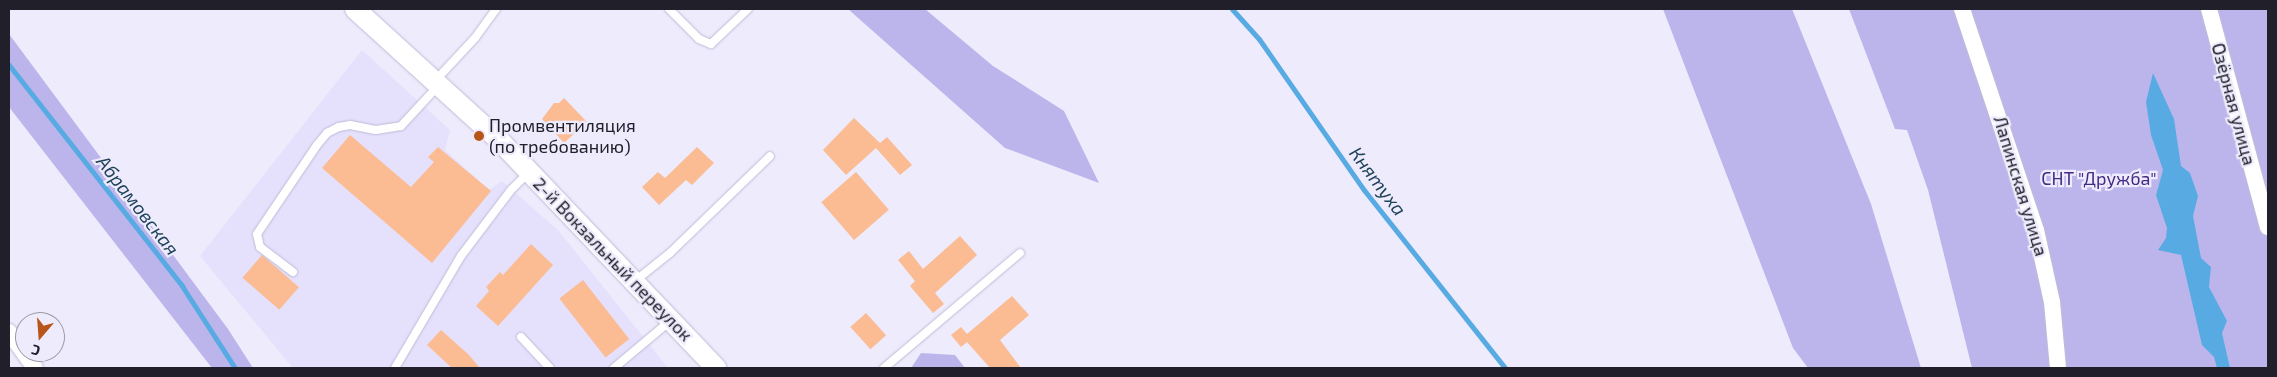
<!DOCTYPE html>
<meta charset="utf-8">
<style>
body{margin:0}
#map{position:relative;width:2277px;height:377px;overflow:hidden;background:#edebfc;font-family:"Exo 2",sans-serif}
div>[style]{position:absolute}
.built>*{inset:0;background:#e5e1fd}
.green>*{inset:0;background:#bcb5ec}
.water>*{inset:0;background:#58abe2}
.stream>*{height:5px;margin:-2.5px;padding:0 2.5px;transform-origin:2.5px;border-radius:2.5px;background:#58abe2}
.building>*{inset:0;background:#fbbb93;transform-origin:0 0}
.roads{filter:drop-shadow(0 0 1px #bfbcd6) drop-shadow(0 0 1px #bfbcd6)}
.service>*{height:8px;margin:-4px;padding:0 4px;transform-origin:4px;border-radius:4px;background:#fff}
.minor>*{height:16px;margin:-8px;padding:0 8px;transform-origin:8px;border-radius:8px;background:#fff}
.tertiary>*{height:20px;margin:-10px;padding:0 10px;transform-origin:10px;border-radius:10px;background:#fff}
.dots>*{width:14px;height:14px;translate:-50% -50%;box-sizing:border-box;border:2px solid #edebfc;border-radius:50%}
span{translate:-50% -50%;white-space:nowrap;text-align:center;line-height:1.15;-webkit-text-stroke:4.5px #edebfc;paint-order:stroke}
.street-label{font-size:18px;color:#21202a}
.poi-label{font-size:18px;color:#21202a}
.left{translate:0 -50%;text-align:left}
.park-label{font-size:18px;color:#442a85}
.water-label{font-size:19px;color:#1e4259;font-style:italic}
.frame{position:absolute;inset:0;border:10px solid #21202a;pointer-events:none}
.north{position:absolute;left:15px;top:312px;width:50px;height:50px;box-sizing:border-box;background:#edebfc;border:1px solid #9b9aa8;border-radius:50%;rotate:198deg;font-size:14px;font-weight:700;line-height:20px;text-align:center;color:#21202a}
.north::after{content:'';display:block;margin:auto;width:18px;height:22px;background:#b85619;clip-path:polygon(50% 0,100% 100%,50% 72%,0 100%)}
</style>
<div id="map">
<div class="built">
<div style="clip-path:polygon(362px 50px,450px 130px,445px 150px,489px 190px,502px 181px,558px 230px,668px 368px,293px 368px,200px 256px)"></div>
</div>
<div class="green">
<div style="clip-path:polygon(848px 9px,925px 9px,993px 66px,1064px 111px,1099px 183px,1005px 148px)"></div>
<div style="clip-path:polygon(1663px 9px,1792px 9px,1871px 204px,1921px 368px,1808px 368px,1793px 348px)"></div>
<div style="clip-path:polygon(1849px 9px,2268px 9px,2268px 368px,1972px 368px,1928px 190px,1907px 130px,1895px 129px)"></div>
<div style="clip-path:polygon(9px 34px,228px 329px,253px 368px,212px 368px,9px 107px)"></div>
<div style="clip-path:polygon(921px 353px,955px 355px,965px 368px,911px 368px)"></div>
</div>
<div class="water">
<div style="clip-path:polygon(2153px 73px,2174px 119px,2181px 166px,2190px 173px,2198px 196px,2193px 216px,2201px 258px,2211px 267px,2209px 287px,2227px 321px,2222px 333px,2230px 368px,2217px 368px,2214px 357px,2202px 345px,2181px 255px,2158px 250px,2166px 238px,2167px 228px,2156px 195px,2163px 170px,2151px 135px,2146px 102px)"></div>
</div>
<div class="stream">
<div style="left:1232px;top:9px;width:40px;rotate:48deg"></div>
<div style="left:1259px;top:39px;width:184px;rotate:55.2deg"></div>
<div style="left:1364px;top:190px;width:227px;rotate:51.6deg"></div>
<div style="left:9px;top:65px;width:281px;rotate:51.9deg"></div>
<div style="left:182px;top:286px;width:98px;rotate:57.1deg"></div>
</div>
<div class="building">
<div style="clip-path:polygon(564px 98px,587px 122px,564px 143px,542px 119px,554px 103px,559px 103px)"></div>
<div style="clip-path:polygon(854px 118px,880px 143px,887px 137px,912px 165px,900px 175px,876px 148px,846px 175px,823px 150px)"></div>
<div style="clip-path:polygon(350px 135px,411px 187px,434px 162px,428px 157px,438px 147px,491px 191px,432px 263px,322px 168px)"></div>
<div style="clip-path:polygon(697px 147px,714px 163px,692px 185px,686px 180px,659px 205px,642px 187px,658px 172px,665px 178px)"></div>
<div style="left:856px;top:172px;width:50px;height:46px;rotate:49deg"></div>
<div style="clip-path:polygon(960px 236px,977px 255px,935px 293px,944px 304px,933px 313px,910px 286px,915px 281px,898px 260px,909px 251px,923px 269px)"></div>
<div style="clip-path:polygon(531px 244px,553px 265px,498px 326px,476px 306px,489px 291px,486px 287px,500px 272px,503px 275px)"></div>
<div style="left:262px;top:255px;width:49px;height:30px;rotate:41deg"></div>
<div style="left:583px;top:280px;width:75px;height:30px;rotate:52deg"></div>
<div style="clip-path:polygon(1012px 296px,1029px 315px,1000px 340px,1021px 368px,990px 368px,967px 342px,961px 347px,951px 335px,961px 327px,967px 334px)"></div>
<div style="left:866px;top:313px;width:30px;height:21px;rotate:48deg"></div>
<div style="clip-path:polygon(441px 330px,468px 354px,480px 368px,452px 368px,427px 345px)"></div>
</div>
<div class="roads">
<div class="service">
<div style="left:669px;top:9px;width:42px;rotate:45deg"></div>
<div style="left:699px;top:39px;width:13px;rotate:23deg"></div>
<div style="left:711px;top:44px;width:51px;rotate:-43.4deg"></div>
<div style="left:435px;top:81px;width:59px;rotate:-47.1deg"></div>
<div style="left:475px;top:38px;width:36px;rotate:-54deg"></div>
<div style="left:293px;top:272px;width:41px;rotate:-142.9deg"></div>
<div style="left:260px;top:247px;width:13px;rotate:-103deg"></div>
<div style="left:257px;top:234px;width:107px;rotate:-56deg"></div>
<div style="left:317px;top:145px;width:16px;rotate:-50deg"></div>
<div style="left:327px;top:133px;width:13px;rotate:-27deg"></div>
<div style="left:339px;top:127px;width:11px;rotate:-10deg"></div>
<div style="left:350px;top:125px;width:26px;rotate:11deg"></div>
<div style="left:376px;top:130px;width:25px;rotate:-9deg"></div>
<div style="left:401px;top:126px;width:54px;rotate:-47.2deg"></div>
<div style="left:635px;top:281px;width:45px;rotate:-38.7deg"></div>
<div style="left:670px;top:253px;width:139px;rotate:-44.1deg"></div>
<div style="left:521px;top:337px;width:42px;rotate:46.9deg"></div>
<div style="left:395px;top:368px;width:130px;rotate:-59.5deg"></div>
<div style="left:461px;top:256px;width:83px;rotate:-52.9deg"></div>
<div style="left:511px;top:190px;width:25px;rotate:-45deg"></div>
<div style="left:614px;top:368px;width:73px;rotate:-40deg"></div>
<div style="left:884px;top:368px;width:178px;rotate:-40.2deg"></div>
</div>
<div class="minor">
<div style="left:1962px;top:9px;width:233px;rotate:71.5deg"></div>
<div style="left:2036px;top:230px;width:74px;rotate:77.5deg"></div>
<div style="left:2052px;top:302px;width:66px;rotate:84.8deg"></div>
<div style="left:2209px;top:9px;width:226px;rotate:74.9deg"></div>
<div style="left:9px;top:332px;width:44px;rotate:54.2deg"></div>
</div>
<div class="tertiary">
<div style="left:355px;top:9px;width:195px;rotate:42.3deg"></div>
<div style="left:499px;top:140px;width:315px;rotate:46.4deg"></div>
</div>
</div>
<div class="dots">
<div style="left:479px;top:136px;background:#b85619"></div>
</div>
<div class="street-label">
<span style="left:2234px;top:104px;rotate:75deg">Озёрная улица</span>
<span style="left:2021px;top:186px;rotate:73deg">Лапинская улица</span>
<span style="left:613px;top:259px;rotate:46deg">2-й Вокзальный переулок</span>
</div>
<div class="poi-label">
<span class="left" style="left:489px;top:136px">Промвентиляция<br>(по требованию)</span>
</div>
<div class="park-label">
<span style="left:2099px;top:178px">СНТ "Дружба"</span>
</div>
<div class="water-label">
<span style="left:1378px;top:181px;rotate:53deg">Княтуха</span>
<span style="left:138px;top:205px;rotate:52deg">Абрамовская</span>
</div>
<div class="frame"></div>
<div class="north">С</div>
</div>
